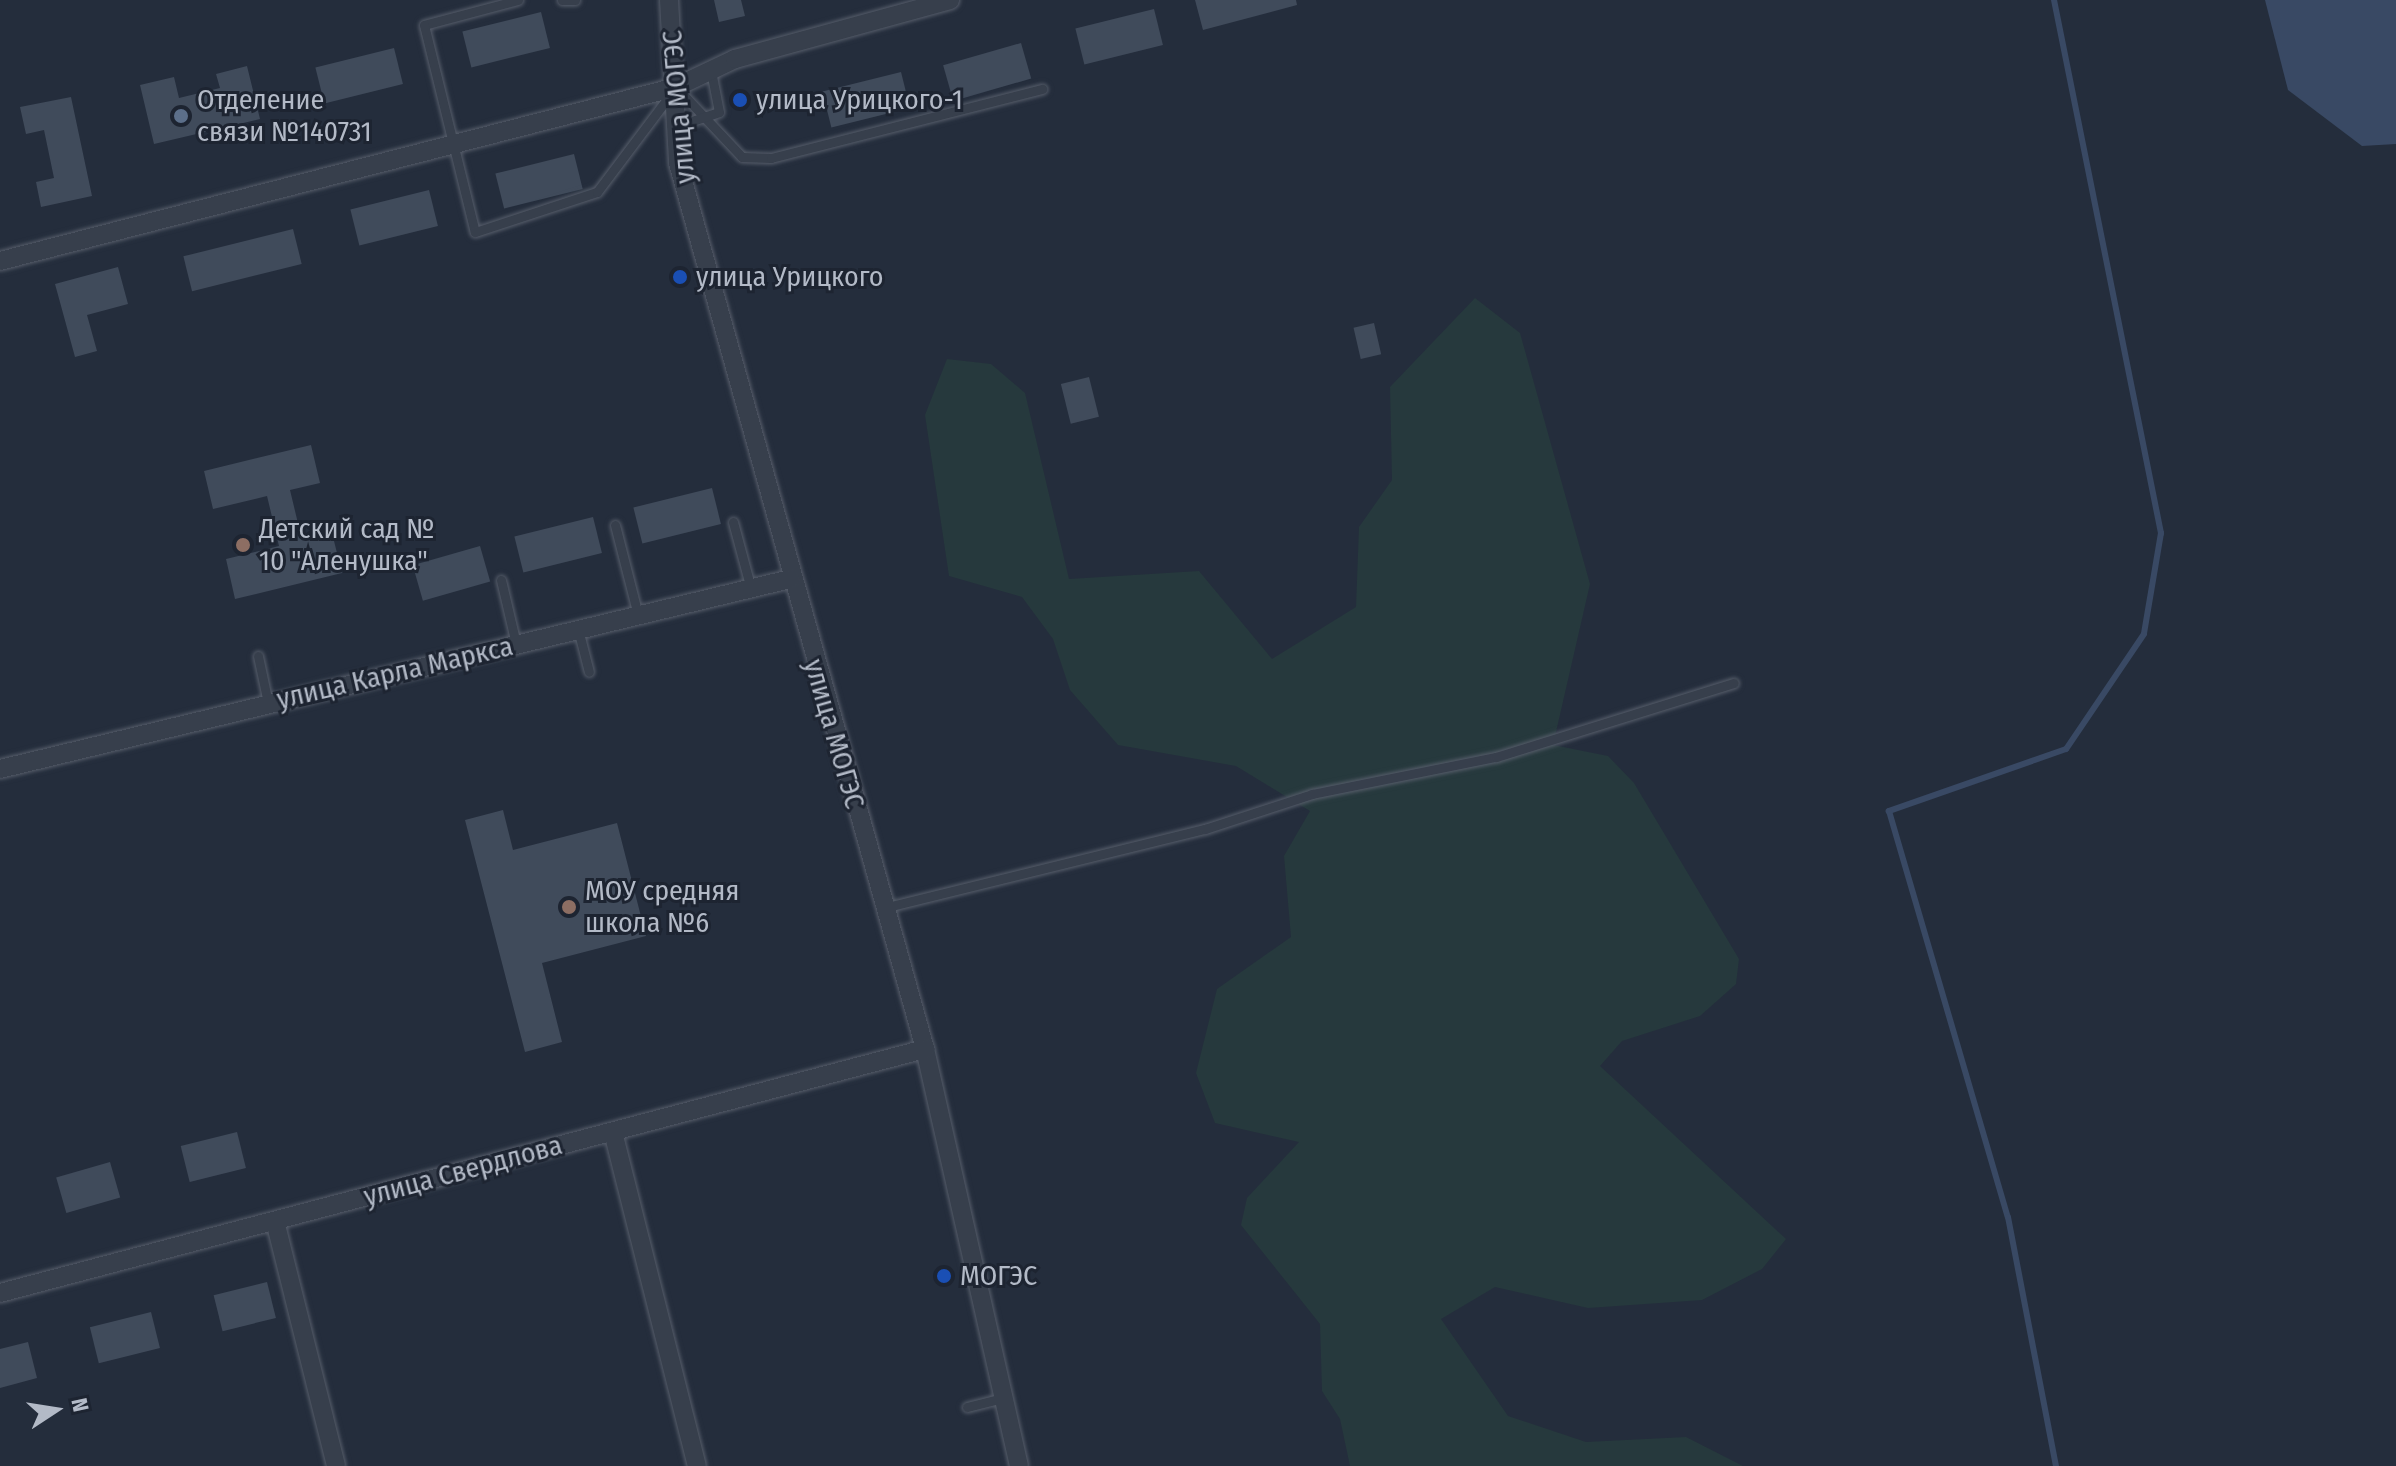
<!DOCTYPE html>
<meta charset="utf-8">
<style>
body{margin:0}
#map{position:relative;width:2396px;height:1466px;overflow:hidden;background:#242d3c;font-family:"Fira Sans Condensed",sans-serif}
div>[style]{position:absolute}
.green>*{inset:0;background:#26393d}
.water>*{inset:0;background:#394964}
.stream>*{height:6px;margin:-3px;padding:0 3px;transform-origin:3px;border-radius:3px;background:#394964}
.building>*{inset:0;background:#404b5b;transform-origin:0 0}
.roads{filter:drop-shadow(0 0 2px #565d6a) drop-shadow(0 0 2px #565d6a)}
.service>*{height:9px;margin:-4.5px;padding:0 4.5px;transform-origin:4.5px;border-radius:4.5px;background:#373f4c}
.minor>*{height:18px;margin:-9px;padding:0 9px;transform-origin:9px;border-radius:9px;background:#373f4c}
.dots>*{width:22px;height:22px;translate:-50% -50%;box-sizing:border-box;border:4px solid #1d2431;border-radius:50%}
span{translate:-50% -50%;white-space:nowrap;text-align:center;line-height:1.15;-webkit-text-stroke:6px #1d2431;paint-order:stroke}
.poi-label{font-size:28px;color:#b3bac7}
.left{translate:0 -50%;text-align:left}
.street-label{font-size:28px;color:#b3bac7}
.north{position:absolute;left:16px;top:1370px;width:80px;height:80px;-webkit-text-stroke:6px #1d2431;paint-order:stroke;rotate:78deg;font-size:22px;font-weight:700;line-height:32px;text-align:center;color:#b3bac7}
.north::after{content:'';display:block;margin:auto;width:28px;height:36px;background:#b3bac7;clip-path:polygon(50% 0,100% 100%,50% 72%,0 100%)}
</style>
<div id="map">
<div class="green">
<div style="clip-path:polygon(1475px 298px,1520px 333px,1590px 584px,1553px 745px,1608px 756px,1634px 783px,1739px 959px,1736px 984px,1700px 1016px,1622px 1041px,1600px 1066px,1786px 1239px,1762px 1269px,1702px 1300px,1588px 1308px,1495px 1287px,1441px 1319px,1508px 1416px,1586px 1442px,1686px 1437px,1743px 1466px,1350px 1466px,1340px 1419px,1322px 1391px,1320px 1324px,1241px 1225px,1247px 1198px,1299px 1142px,1215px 1123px,1196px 1073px,1217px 989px,1291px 937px,1284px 856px,1310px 811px,1236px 766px,1118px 745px,1070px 690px,1053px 639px,1022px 597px,949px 576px,925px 415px,947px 359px,991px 364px,1025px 393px,1069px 579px,1199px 571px,1272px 659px,1356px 607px,1359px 527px,1392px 480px,1390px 387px)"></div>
</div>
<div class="water">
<div style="clip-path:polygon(2265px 0,2396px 0,2396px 144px,2362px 146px,2288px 90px)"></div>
</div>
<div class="stream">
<div style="left:2054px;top:0;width:544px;rotate:78.65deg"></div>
<div style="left:2161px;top:533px;width:102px;rotate:99.6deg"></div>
<div style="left:2144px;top:634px;width:139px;rotate:124.1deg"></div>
<div style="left:2066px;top:749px;width:188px;rotate:160.7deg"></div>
<div style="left:1889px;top:811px;width:423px;rotate:73.7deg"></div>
<div style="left:2008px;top:1217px;width:254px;rotate:79.1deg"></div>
</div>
<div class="building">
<div style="clip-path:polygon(714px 0,741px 0,745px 16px,719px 22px)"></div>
<div style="clip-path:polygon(1195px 0,1296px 0,1297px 5px,1203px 30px)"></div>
<div style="left:1154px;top:9px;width:37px;height:81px;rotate:76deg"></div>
<div style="left:541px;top:12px;width:37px;height:81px;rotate:76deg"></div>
<div style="left:1021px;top:43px;width:37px;height:81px;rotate:74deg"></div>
<div style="left:394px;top:48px;width:37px;height:81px;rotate:76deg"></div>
<div style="clip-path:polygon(247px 66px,260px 119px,154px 144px,140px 85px,174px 77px,179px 98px,220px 88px,216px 74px)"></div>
<div style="left:901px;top:72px;width:37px;height:81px;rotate:76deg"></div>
<div style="clip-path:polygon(71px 97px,92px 196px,41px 207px,36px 182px,54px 178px,44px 130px,26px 134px,20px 107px)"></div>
<div style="left:574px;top:154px;width:36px;height:81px;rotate:76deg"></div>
<div style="left:429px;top:190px;width:37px;height:81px;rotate:76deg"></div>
<div style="left:293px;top:229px;width:36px;height:113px;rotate:76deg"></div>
<div style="clip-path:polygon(118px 267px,128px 304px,87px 315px,97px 351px,75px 357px,55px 284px)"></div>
<div style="left:1374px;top:323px;width:32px;height:21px;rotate:77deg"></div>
<div style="left:1089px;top:377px;width:41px;height:29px;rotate:76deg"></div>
<div style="clip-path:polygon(311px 445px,320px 483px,290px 490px,302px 540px,332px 533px,342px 573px,235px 599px,226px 559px,279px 546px,267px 496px,213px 509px,204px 471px)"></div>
<div style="left:712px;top:488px;width:37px;height:81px;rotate:76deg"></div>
<div style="left:593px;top:517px;width:37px;height:81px;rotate:76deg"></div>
<div style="left:480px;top:546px;width:37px;height:70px;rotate:74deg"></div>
<div style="clip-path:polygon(503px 810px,513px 850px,617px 823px,646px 936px,542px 963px,562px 1042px,525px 1052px,465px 820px)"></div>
<div style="left:237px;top:1132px;width:37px;height:58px;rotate:76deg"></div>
<div style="left:110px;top:1162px;width:37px;height:56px;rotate:74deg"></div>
<div style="left:267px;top:1282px;width:37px;height:55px;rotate:76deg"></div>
<div style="left:151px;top:1312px;width:37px;height:63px;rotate:76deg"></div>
<div style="clip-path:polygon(28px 1342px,37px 1378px,0 1388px,0 1349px)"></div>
</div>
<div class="roads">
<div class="service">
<div style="left:518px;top:0;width:97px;rotate:165.1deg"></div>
<div style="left:424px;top:25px;width:213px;rotate:76.2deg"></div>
<div style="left:475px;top:232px;width:128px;rotate:-18.2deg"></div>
<div style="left:597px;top:192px;width:131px;rotate:-53deg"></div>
<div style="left:676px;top:87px;width:96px;rotate:46.7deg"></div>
<div style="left:742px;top:157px;width:29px;rotate:2deg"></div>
<div style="left:771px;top:158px;width:280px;rotate:-14.3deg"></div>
<div style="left:562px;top:0;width:13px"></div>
<div style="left:677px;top:126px;width:44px;rotate:-18.4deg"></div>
<div style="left:719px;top:112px;width:42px;rotate:-101deg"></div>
<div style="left:733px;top:522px;width:69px;rotate:75deg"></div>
<div style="left:615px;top:525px;width:93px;rotate:75.7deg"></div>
<div style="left:501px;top:580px;width:66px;rotate:76.8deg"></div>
<div style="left:578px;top:629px;width:44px;rotate:75.7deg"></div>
<div style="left:258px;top:656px;width:48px;rotate:78deg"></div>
<div style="left:883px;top:908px;width:332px;rotate:-13.8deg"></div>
<div style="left:1205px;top:829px;width:113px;rotate:-18.1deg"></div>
<div style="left:1312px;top:794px;width:188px;rotate:-11.4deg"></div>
<div style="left:1496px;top:757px;width:249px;rotate:-17.3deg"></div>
<div style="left:967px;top:1407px;width:38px;rotate:-14deg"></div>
</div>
<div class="minor">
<div style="left:669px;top:0;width:163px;rotate:86.8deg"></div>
<div style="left:678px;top:163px;width:920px;rotate:74.42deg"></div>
<div style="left:925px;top:1049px;width:427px;rotate:77.3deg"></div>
<div style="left:0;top:261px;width:698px;rotate:-14.43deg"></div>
<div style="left:676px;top:87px;width:65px;rotate:-25.4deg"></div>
<div style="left:735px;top:59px;width:223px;rotate:-15.3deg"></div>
<div style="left:0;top:769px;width:813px;rotate:-13.52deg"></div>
<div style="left:613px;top:1132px;width:344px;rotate:75.9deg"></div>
<div style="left:275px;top:1221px;width:252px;rotate:76deg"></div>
<div style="left:0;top:1293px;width:957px;rotate:-14.78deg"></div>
</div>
</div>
<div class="dots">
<div style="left:740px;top:100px;background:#1a4fb4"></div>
<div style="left:181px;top:116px;background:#5c6f8a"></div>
<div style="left:680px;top:277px;background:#1a4fb4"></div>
<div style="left:243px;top:545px;background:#8d6e63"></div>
<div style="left:569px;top:907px;background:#8d6e63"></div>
<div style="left:944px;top:1276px;background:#1a4fb4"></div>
</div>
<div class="poi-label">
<span class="left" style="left:197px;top:116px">Отделение<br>связи №140731</span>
<span class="left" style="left:756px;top:100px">улица Урицкого-1</span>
<span class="left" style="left:696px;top:277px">улица Урицкого</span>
<span class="left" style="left:259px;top:545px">Детский сад №<br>10 "Аленушка"</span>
<span class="left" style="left:585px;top:907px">МОУ средняя<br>школа №6</span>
<span class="left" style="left:960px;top:1276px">МОГЭС</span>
</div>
<div class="street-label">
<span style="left:679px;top:107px;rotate:-95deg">улица МОГЭС</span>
<span style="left:395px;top:673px;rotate:-13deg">улица Карла Маркса</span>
<span style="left:834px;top:734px;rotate:74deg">улица МОГЭС</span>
<span style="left:463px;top:1171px;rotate:-15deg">улица Свердлова</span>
</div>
<div class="north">N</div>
</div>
